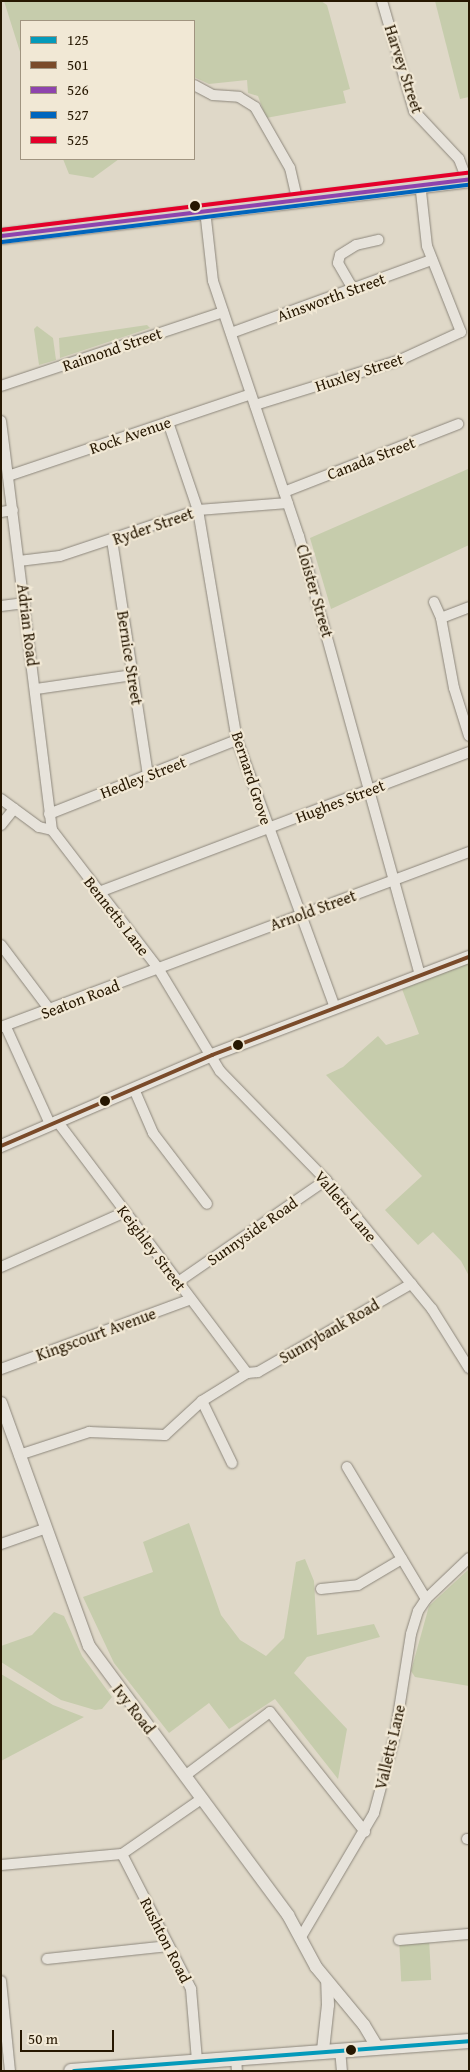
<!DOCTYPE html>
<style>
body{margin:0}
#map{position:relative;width:470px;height:2072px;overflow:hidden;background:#dfd8c8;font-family:"Gentium Book Plus",serif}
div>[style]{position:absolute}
.green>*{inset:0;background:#c6ccac;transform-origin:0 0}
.roads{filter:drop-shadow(0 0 1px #8d877c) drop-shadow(0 0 1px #8d877c)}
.minor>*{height:10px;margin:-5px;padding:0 5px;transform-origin:5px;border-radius:5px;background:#e7e3db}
.tertiary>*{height:12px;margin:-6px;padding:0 6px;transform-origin:6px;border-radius:6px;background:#e7e3db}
.secondary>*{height:14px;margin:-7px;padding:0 7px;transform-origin:7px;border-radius:7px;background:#e7e3db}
.primary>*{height:15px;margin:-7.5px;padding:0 7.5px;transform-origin:7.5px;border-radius:7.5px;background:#dad3c6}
.bus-1>*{height:4px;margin:-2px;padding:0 2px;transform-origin:2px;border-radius:2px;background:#049aba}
.bus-2>*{height:4px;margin:-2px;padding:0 2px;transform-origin:2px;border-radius:2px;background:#7a4b2a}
.bus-3>*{height:4px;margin:-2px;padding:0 2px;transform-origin:2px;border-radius:2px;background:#8e44ad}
.bus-4>*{height:4px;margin:-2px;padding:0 2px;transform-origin:2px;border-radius:2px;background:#0065bd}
.bus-5>*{height:4px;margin:-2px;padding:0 2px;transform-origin:2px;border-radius:2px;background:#e4002b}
.dots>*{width:14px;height:14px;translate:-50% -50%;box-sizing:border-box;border:2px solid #f1e8d5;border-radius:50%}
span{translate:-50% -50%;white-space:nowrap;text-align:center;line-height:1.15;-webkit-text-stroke:4.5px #f1e8d5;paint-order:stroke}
.street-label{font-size:16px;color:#261701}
.frame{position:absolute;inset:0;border:2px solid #261701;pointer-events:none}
.legend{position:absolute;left:20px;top:20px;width:175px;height:140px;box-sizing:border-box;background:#f1e8d5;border:1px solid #a09480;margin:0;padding:6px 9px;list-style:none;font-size:15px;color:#261701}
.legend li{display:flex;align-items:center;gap:10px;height:25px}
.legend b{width:25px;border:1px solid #a09480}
.scale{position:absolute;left:20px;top:2030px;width:94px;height:22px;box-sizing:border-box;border:2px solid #261701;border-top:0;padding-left:6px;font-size:15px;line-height:18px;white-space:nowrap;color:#261701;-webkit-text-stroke:4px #f1e8d5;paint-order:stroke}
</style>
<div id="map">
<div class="green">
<div style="clip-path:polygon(4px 1px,321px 1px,327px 5px,350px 89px,343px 91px,346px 103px,266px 118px,258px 96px,248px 93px,247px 80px,209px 84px,194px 77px,194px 21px,21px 21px,21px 55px)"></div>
<div style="clip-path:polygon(435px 1px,469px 1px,469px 97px,460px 99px)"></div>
<div style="clip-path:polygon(63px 159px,119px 159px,93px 178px,69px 174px)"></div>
<div style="clip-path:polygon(147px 325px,150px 328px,60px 358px,59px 338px)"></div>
<div style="clip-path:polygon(37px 326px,53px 338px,56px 360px,39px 365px,34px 329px)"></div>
<div style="clip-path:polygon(468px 469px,469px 545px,331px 609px,310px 538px)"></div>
<div style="clip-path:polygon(469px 963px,469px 1276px,461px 1261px,433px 1232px,418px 1245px,385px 1210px,422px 1176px,326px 1075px,343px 1067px,378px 1036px,386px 1045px,419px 1034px,402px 989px)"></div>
<div style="clip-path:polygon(189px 1523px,221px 1615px,240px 1640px,266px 1656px,284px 1638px,296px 1562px,305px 1559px,314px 1581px,317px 1635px,374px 1624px,380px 1637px,307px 1657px,294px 1673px,347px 1729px,338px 1779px,275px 1699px,229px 1729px,209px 1703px,169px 1733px,114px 1663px,83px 1597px,153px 1572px,143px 1542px)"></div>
<div style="clip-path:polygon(469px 1569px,469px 1686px,415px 1677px,411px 1671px,429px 1606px)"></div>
<div style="clip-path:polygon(54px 1612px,64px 1616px,82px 1656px,112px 1697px,102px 1709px,95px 1710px,61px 1700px,1px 1662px,1px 1646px,32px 1635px)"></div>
<div style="clip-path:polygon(1px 1674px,53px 1705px,84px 1717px,1px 1761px)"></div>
<div style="left:429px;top:1938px;width:42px;height:30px;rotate:87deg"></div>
</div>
<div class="roads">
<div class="minor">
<div style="left:382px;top:1px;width:115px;rotate:73.8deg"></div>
<div style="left:414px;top:111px;width:66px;rotate:46.8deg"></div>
<div style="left:459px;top:159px;width:22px;rotate:69deg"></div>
<div style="left:194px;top:85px;width:21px;rotate:28deg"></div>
<div style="left:213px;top:95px;width:26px;rotate:4deg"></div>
<div style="left:239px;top:97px;width:19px;rotate:32deg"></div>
<div style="left:255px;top:107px;width:70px;rotate:60.2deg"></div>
<div style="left:290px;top:168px;width:31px;rotate:77deg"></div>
<div style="left:205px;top:210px;width:71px;rotate:83.6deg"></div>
<div style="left:213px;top:281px;width:269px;rotate:71.4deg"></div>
<div style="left:299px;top:536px;width:455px;rotate:74.6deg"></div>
<div style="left:353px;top:289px;width:30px;rotate:-120deg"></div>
<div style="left:338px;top:263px;width:8px;rotate:-76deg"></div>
<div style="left:340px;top:255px;width:19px;rotate:-32deg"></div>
<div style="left:356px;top:245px;width:23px;rotate:-13deg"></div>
<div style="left:231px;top:333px;width:214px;rotate:-20deg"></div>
<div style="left:1px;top:386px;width:234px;rotate:-18.4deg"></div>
<div style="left:255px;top:405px;width:152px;rotate:-17.2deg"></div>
<div style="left:400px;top:360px;width:67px;rotate:-24.7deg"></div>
<div style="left:461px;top:332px;width:92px;rotate:-111.6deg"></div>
<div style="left:427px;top:246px;width:63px;rotate:-96.3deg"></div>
<div style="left:1px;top:421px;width:412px;rotate:82.9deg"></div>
<div style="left:168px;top:422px;width:93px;rotate:71.2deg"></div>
<div style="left:198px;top:510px;width:233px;rotate:80.4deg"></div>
<div style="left:237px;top:740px;width:285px;rotate:69.9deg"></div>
<div style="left:8px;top:476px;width:256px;rotate:-18.6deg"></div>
<div style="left:284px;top:492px;width:187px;rotate:-21.3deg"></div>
<div style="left:1px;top:512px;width:12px;rotate:-9deg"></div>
<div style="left:112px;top:540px;width:238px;rotate:81.3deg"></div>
<div style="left:19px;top:561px;width:41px;rotate:-7deg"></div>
<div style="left:60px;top:556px;width:145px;rotate:-18.4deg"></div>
<div style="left:198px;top:510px;width:90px;rotate:-4.4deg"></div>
<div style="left:434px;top:602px;width:17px;rotate:66deg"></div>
<div style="left:441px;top:618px;width:71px;rotate:79.5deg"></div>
<div style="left:454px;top:688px;width:50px;rotate:72.6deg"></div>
<div style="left:1px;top:606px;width:24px;rotate:-7deg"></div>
<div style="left:441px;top:618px;width:30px;rotate:-21deg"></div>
<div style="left:36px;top:689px;width:98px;rotate:-8.2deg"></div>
<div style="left:1px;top:799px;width:47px;rotate:36.4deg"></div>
<div style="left:39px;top:827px;width:13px;rotate:13deg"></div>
<div style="left:52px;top:830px;width:174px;rotate:52.5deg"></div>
<div style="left:158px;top:968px;width:120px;rotate:59deg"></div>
<div style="left:220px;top:1071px;width:152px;rotate:45.8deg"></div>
<div style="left:326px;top:1180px;width:167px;rotate:50.6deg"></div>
<div style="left:432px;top:1309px;width:70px;rotate:57.9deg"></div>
<div style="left:49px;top:814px;width:202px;rotate:-21.5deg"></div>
<div style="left:1px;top:825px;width:21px;rotate:-51deg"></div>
<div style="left:99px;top:892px;width:396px;rotate:-20.7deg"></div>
<div style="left:1px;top:945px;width:81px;rotate:53deg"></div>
<div style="left:1px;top:1027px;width:500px;rotate:-20.5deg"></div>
<div style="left:6px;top:1027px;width:107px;rotate:65.6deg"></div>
<div style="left:134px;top:1089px;width:48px;rotate:66.6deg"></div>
<div style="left:153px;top:1133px;width:89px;rotate:52.7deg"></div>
<div style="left:57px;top:1121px;width:316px;rotate:53deg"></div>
<div style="left:1px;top:1267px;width:136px;rotate:-23.9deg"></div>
<div style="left:178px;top:1282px;width:180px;rotate:-34.6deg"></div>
<div style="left:1px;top:1369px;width:202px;rotate:-20.2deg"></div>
<div style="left:202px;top:1401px;width:69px;rotate:64.2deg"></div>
<div style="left:19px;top:1455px;width:74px;rotate:-18.2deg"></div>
<div style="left:89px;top:1432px;width:76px;rotate:2.3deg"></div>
<div style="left:165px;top:1435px;width:50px;rotate:-42.6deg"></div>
<div style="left:202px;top:1401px;width:53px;rotate:-31.9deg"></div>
<div style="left:247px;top:1373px;width:11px;rotate:-5deg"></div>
<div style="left:258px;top:1372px;width:177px;rotate:-29.9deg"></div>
<div style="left:347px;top:1467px;width:154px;rotate:59.1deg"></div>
<div style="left:1px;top:1544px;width:46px;rotate:-19.2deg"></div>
<div style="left:321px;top:1589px;width:37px;rotate:-6deg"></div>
<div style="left:358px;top:1585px;width:51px;rotate:-30.6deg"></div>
<div style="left:186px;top:1775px;width:105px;rotate:-36.9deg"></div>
<div style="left:270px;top:1712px;width:153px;rotate:51.6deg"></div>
<div style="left:467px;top:1839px;width:2px"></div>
<div style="left:122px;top:1854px;width:152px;rotate:62.9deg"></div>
<div style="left:191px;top:1989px;width:72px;rotate:85.2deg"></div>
<div style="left:1px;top:1865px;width:121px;rotate:-5.2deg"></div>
<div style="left:122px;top:1854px;width:98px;rotate:-34.7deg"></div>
<div style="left:301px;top:1937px;width:144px;rotate:-59.5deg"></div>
<div style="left:374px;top:1813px;width:81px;rotate:-74.9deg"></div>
<div style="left:395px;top:1735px;width:102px;rotate:-81deg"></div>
<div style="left:411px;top:1634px;width:24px;rotate:-73deg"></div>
<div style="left:418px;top:1611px;width:14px;rotate:-56deg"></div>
<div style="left:426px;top:1599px;width:59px;rotate:-43.6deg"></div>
<div style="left:399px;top:1940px;width:70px;rotate:-4.9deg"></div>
<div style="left:47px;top:1959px;width:122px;rotate:-6.1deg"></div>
<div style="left:1px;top:1981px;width:90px;rotate:84.3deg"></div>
<div style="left:340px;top:2049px;width:22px;rotate:85deg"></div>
<div style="left:236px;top:2058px;width:13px;rotate:86deg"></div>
</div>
<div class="tertiary">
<div style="left:1px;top:1146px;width:230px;rotate:-23.3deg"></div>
<div style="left:212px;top:1055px;width:275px;rotate:-20.9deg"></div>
<div style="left:1px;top:1403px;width:258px;rotate:70.1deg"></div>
<div style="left:89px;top:1646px;width:335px;rotate:53.5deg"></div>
<div style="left:288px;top:1915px;width:59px;rotate:61.7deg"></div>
<div style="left:316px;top:1967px;width:75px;rotate:50.4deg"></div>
<div style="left:364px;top:2025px;width:26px;rotate:59deg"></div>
<div style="left:323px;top:2050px;width:45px;rotate:-83.7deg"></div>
<div style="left:328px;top:2005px;width:23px;rotate:-92deg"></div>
</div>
<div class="secondary">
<div style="left:71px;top:2071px;width:399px;rotate:-4.3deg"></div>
</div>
<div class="primary">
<div style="left:1px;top:236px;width:471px;rotate:-6.9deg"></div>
</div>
</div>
<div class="bus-1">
<div style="left:74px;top:2071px;width:396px;rotate:-4.3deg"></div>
</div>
<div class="bus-2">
<div style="left:1px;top:1146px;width:230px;rotate:-23.3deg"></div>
<div style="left:212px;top:1055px;width:275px;rotate:-20.9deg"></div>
</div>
<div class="bus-3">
<div style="left:1px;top:236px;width:471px;rotate:-6.9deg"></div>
</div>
<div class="bus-4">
<div style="left:2px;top:242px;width:470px;rotate:-7deg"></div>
</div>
<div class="bus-5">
<div style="left:1px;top:230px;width:470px;rotate:-7deg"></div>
</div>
<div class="dots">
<div style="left:195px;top:206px;background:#261701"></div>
<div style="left:238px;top:1045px;background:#261701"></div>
<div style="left:105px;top:1101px;background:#261701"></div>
<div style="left:351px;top:2050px;background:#261701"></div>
</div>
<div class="street-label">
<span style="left:404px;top:69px;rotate:72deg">Harvey Street</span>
<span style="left:331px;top:297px;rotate:-20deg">Ainsworth Street</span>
<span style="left:112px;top:349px;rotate:-19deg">Raimond Street</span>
<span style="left:359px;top:372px;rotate:-18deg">Huxley Street</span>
<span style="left:130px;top:435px;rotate:-19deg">Rock Avenue</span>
<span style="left:371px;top:458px;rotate:-21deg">Canada Street</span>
<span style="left:153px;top:526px;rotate:-19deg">Ryder Street</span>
<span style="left:315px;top:591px;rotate:74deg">Cloister Street</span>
<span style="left:28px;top:625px;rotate:83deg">Adrian Road</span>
<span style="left:130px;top:658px;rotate:81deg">Bernice Street</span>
<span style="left:143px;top:777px;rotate:-21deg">Hedley Street</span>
<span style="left:252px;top:778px;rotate:72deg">Bernard Grove</span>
<span style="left:340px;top:801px;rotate:-21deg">Hughes Street</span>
<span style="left:313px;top:910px;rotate:-20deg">Arnold Street</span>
<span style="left:117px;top:916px;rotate:52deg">Bennetts Lane</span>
<span style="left:80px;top:999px;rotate:-21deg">Seaton Road</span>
<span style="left:346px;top:1206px;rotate:50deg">Valletts Lane</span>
<span style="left:252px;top:1231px;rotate:-35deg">Sunnyside Road</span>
<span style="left:152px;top:1248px;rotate:53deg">Keighley Street</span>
<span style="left:329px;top:1331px;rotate:-30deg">Sunnybank Road</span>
<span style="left:96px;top:1334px;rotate:-20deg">Kingscourt Avenue</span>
<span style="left:134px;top:1709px;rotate:52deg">Ivy Road</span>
<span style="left:390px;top:1747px;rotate:-77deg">Valletts Lane</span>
<span style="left:166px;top:1940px;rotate:63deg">Rushton Road</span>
</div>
<div class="frame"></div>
<ul class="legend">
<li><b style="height:6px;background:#049aba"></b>125</li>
<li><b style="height:6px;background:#7a4b2a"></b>501</li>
<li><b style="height:6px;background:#8e44ad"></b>526</li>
<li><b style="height:6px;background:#0065bd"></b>527</li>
<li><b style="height:6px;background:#e4002b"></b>525</li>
</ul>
<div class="scale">50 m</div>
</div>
